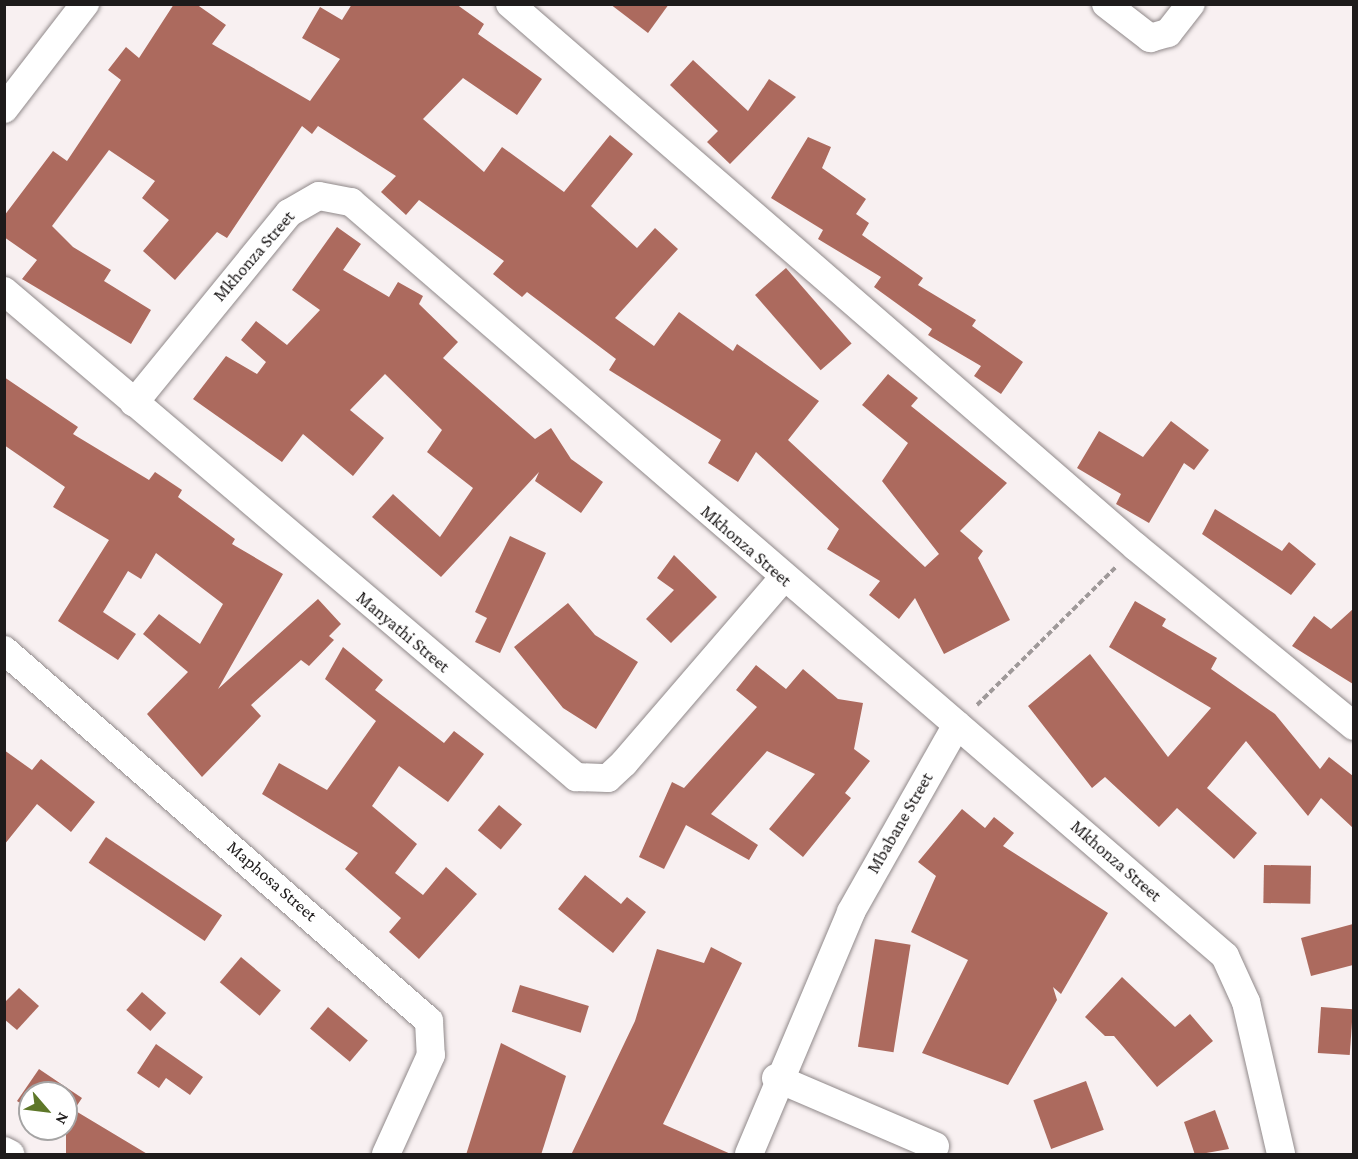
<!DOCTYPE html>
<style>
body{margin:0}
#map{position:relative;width:1358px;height:1159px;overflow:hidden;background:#f8f0f1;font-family:"Crimson Pro",serif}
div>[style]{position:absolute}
.building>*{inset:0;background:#ac6a5e;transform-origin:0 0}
.path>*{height:4px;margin-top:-2px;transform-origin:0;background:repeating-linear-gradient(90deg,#9f9999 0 6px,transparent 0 9px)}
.roads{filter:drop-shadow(0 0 2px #90898a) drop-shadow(0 0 2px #90898a)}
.minor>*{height:28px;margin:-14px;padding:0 14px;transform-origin:14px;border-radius:14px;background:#fff}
span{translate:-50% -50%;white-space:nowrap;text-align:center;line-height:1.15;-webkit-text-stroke:4.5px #fff;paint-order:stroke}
.street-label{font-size:18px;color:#1e1b1b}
.frame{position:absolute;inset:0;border:6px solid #1e1b1b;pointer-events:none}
.north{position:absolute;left:18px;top:1081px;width:60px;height:60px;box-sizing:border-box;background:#fff;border:2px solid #a5a4a4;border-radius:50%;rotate:118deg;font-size:16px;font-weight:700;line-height:24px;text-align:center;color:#1e1b1b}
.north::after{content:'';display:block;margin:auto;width:21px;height:27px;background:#5e7729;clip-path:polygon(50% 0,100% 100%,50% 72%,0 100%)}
</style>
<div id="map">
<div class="building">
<div style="clip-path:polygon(174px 4px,196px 4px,226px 25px,212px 44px,310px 101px,340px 59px,302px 38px,320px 7px,342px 20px,352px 4px,456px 4px,484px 24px,478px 34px,542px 79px,517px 115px,463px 78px,423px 119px,484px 172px,502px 147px,564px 192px,610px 135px,633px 154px,591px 206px,637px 248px,655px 228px,678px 249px,615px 318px,654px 346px,679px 312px,733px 351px,737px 344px,819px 401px,788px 440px,925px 567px,939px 554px,882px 481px,908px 443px,862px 405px,888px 374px,918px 398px,911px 406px,1007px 483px,960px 531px,983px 551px,978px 558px,1010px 620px,944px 654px,915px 598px,899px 619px,869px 595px,880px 581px,827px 549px,839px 529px,756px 452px,738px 482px,708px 463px,721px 440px,609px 370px,616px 359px,527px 292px,522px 297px,493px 274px,504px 261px,419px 200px,406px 215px,381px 192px,396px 176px,318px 126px,312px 134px,302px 126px,227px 238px,217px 232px,175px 280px,143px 251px,169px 220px,142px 198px,155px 181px,109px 150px,52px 226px,73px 247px,111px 270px,104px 281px,151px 310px,131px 344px,22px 279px,37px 260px,4px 237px,4px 216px,53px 151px,67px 161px,121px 80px,108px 70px,126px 47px,139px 58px)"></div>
<div style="clip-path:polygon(610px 4px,669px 4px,648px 33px)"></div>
<div style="clip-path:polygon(693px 60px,748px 111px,769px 79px,796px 97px,730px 164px,707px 142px,718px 131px,670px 85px)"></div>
<div style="clip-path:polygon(808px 137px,831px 147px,822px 168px,866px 199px,856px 214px,869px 223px,862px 235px,923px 278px,918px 285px,976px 320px,972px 326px,1023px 362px,1001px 394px,974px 376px,981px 366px,928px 335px,932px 329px,874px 287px,881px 277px,818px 239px,823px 230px,771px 198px)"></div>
<div style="clip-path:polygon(337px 227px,361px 244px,343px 270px,389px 297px,398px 282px,423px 296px,419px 304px,458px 342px,443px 358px,535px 439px,551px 428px,571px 459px,603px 482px,581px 513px,535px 481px,539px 472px,441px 577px,372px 517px,393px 494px,440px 537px,473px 488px,427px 452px,442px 430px,385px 374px,350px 410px,384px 438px,353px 476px,303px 434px,282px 462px,193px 399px,226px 356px,257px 374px,266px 362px,241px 340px,256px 321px,287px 345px,320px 310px,292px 290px)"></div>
<div style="left:786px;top:268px;width:100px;height:41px;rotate:49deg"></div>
<div style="clip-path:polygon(4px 377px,78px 427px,73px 434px,149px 480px,155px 472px,182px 490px,178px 497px,235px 539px,232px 544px,283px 574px,218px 689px,318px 599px,341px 624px,329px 636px,334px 640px,309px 666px,301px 660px,251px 705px,261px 716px,202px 777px,147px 714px,188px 672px,143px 634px,159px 614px,200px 644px,223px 604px,156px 553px,141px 579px,128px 571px,103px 612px,136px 634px,118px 660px,58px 621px,109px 540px,53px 507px,65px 487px,4px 445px)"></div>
<div style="clip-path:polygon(1171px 421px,1209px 450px,1194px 470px,1184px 463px,1149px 523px,1116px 504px,1121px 494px,1077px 468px,1099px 431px,1143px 457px)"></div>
<div style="clip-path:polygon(1215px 509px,1282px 551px,1289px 542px,1316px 564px,1291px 595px,1202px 534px)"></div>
<div style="clip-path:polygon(510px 536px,546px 553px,500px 653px,475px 642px,487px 618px,475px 612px)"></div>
<div style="clip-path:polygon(674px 555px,717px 597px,671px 643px,646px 619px,674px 590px,657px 578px)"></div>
<div style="clip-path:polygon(1135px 601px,1166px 619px,1162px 626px,1217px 658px,1211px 669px,1275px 714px,1320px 769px,1329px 757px,1353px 776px,1353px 828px,1321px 798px,1308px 816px,1246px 741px,1207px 788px,1257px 833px,1234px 859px,1177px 808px,1159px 827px,1105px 777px,1092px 788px,1028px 706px,1090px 654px,1168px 757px,1211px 708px,1109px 647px)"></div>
<div style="clip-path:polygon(568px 603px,595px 635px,638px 662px,596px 729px,563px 708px,514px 647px)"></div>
<div style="clip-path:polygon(1353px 609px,1353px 684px,1292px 646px,1314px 616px,1331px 629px)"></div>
<div style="clip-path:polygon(343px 647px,383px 680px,375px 690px,444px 743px,454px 731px,484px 754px,448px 802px,399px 766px,372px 806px,417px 844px,395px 873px,423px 895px,446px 867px,477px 894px,419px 959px,389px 932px,401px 918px,345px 869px,358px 853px,262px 794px,279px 763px,327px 790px,376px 721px,325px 679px)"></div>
<div style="clip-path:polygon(756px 665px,786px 689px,803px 669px,838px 699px,863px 703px,854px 749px,870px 761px,845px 793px,851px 798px,803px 857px,769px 829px,815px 774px,767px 751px,711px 814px,758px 845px,749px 860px,686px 825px,664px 869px,639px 857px,672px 782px,684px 788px,757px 707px,736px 690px)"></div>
<div style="clip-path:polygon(4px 750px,32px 770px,41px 759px,95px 802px,71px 832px,37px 804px,4px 845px)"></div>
<div style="left:499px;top:805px;width:30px;height:33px;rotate:40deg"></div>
<div style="clip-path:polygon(962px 809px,985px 828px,994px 817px,1014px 833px,1003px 846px,1108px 913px,1061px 994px,1053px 987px,1057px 1000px,1008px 1085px,922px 1053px,968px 960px,911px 932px,936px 876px,918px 862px)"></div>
<div style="left:106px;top:837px;width:140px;height:31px;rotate:34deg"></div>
<div style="left:1264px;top:865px;width:47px;height:38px;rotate:1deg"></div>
<div style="clip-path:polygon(585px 875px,621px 904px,627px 897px,646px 912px,613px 953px,558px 909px)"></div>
<div style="clip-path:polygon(1353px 924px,1353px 965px,1311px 976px,1301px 938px)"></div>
<div style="left:875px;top:939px;width:36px;height:109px;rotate:9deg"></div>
<div style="clip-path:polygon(711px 947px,742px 963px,663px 1124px,733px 1155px,571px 1155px,635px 1021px,657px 949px,704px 963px)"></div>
<div style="left:241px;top:957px;width:52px;height:33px;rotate:40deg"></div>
<div style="clip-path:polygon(1122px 977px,1175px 1027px,1190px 1014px,1213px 1041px,1157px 1087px,1114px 1036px,1105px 1036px,1085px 1017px)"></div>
<div style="left:520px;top:985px;width:72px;height:28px;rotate:17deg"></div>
<div style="clip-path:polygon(19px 988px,39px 1006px,17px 1030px,4px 1019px,4px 1003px)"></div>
<div style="left:142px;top:992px;width:32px;height:24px;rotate:41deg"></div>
<div style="left:328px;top:1007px;width:52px;height:28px;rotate:40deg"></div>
<div style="left:1321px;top:1007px;width:32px;height:46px;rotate:4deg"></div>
<div style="clip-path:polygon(501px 1043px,566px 1076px,541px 1155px,466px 1155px)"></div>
<div style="clip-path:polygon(156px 1044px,203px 1077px,190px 1095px,166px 1078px,159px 1088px,137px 1073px)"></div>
<div style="clip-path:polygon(39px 1069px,82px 1098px,74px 1110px,149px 1155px,66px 1155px,66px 1135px,58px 1129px,66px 1129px,66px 1093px,30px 1093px,30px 1110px,17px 1101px)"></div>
<div style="left:1086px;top:1081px;width:52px;height:56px;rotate:70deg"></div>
<div style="clip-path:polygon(1215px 1110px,1229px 1149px,1195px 1155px,1184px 1122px)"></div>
</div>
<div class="path">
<div style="left:977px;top:705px;width:196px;rotate:-44.8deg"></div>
</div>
<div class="roads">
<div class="minor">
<div style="left:510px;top:4px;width:829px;rotate:40.94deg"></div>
<div style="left:1136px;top:547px;width:282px;rotate:39.4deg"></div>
<div style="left:1106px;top:4px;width:56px;rotate:37.7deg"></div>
<div style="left:1150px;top:38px;width:19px;rotate:-16deg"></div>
<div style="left:1168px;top:33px;width:37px;rotate:-52deg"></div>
<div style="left:4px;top:109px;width:133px;rotate:-52.4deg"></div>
<div style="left:4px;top:291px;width:751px;rotate:40.35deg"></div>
<div style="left:576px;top:777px;width:32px;rotate:2deg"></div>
<div style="left:608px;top:778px;width:22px;rotate:-43deg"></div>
<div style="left:624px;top:763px;width:244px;rotate:-49.3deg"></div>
<div style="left:134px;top:403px;width:245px;rotate:-50.8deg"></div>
<div style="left:289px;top:213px;width:34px;rotate:-30deg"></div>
<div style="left:319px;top:196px;width:33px;rotate:11deg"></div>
<div style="left:351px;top:202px;width:1154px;rotate:40.78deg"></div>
<div style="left:1225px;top:956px;width:51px;rotate:65.5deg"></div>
<div style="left:1246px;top:1002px;width:156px;rotate:77deg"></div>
<div style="left:4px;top:650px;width:564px;rotate:41.12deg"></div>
<div style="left:429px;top:1021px;width:34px;rotate:87deg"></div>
<div style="left:431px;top:1055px;width:109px;rotate:114.4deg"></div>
<div style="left:776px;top:1078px;width:173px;rotate:23.2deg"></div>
<div style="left:4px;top:1151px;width:7px;rotate:27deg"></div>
<div style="left:749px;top:1154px;width:263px;rotate:-67.1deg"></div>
<div style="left:851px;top:912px;width:215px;rotate:-60.5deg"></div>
</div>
</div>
<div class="street-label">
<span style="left:254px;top:256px;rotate:-49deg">Mkhonza Street</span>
<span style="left:746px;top:546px;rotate:41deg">Mkhonza Street</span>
<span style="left:403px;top:632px;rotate:40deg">Manyathi Street</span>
<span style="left:900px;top:823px;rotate:-60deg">Mbabane Street</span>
<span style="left:1116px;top:861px;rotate:41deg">Mkhonza Street</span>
<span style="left:272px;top:881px;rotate:41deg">Maphosa Street</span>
</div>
<div class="frame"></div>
<div class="north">N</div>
</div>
